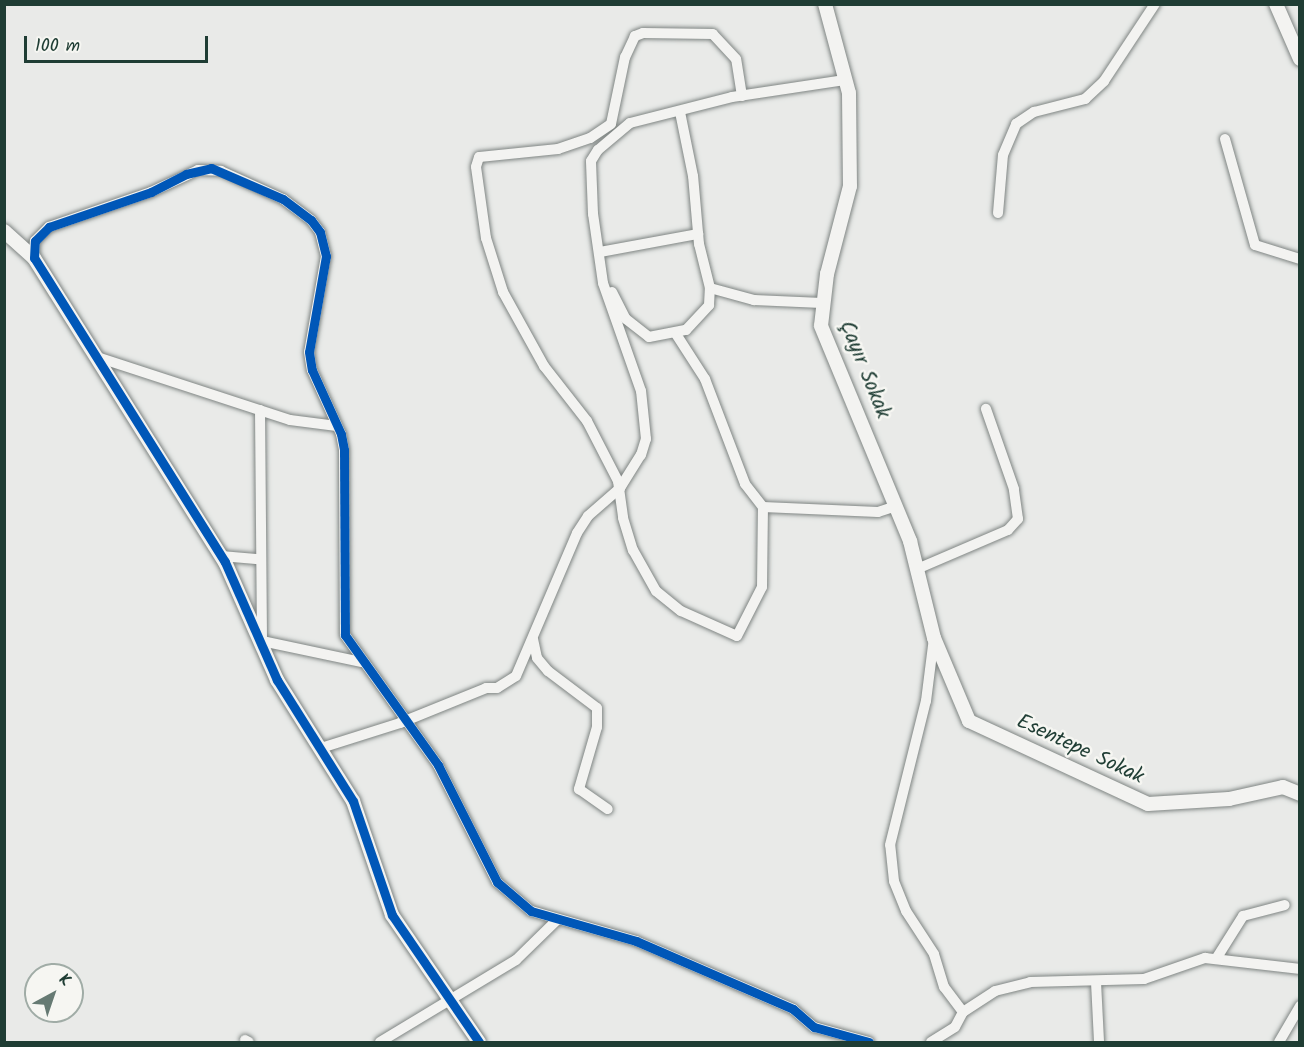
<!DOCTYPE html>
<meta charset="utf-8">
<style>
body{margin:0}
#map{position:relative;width:1304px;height:1047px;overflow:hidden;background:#e9eae8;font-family:Kalam,sans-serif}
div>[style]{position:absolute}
.roads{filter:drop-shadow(0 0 2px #7f8583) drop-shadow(0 0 2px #7f8583)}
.minor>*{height:10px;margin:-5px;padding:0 5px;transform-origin:5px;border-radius:5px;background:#f3f3f1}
.tertiary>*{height:14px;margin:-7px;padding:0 7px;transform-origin:7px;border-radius:7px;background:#f3f3f1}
.cycleway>*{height:9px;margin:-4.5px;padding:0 4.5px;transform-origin:4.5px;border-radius:4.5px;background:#0057b8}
span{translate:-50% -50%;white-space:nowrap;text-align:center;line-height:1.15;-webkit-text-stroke:5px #f6f6f2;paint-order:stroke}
.street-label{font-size:21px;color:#1f3d34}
.frame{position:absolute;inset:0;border:6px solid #1f3d34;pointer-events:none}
.north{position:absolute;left:24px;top:963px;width:60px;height:60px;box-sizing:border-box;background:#f6f6f2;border:2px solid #a0aca6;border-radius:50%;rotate:40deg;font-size:16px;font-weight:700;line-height:24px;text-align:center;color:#1f3d34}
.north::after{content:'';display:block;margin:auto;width:21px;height:27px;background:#667a73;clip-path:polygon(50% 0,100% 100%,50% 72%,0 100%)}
.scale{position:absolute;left:24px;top:36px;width:184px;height:27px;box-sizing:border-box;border:3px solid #1f3d34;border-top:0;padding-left:8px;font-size:18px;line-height:21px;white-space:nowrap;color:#1f3d34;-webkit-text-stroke:4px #f6f6f2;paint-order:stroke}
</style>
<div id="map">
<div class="roads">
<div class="minor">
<div style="left:742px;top:96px;width:37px;rotate:-99deg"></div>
<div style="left:736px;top:59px;width:34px;rotate:-133deg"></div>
<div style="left:713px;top:34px;width:70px;rotate:-179.2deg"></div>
<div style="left:643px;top:33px;width:9px;rotate:159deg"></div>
<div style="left:635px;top:36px;width:23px;rotate:115deg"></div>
<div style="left:625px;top:57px;width:68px;rotate:101.8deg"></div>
<div style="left:611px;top:124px;width:25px;rotate:146deg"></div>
<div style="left:590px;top:138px;width:34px;rotate:161deg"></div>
<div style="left:558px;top:149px;width:79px;rotate:174.2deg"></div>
<div style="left:479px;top:157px;width:10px;rotate:107deg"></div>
<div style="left:476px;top:167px;width:72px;rotate:82deg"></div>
<div style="left:486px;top:238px;width:57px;rotate:72.5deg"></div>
<div style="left:503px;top:292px;width:85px;rotate:61deg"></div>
<div style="left:544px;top:366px;width:70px;rotate:52deg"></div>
<div style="left:587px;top:421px;width:68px;rotate:62.7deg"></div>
<div style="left:618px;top:481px;width:37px;rotate:82deg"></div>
<div style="left:623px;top:518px;width:34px;rotate:73deg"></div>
<div style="left:633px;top:550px;width:47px;rotate:60.7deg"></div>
<div style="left:656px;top:591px;width:32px;rotate:39deg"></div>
<div style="left:681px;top:611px;width:61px;rotate:24.1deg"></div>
<div style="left:737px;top:636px;width:55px;rotate:-63deg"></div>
<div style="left:762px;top:587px;width:80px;rotate:-89.3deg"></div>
<div style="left:1225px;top:139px;width:110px;rotate:74.2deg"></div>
<div style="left:1255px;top:245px;width:47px;rotate:17.3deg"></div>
<div style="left:998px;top:213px;width:58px;rotate:-85.1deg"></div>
<div style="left:1003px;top:155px;width:34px;rotate:-67deg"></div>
<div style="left:1016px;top:124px;width:22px;rotate:-34deg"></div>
<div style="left:1034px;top:112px;width:53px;rotate:-14.3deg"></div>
<div style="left:1085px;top:99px;width:26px;rotate:-43deg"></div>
<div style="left:1104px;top:81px;width:92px;rotate:-56.5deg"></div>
<div style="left:600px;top:252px;width:100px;rotate:-10.4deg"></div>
<div style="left:34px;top:258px;width:17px;rotate:-87deg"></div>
<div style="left:35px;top:241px;width:20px;rotate:-45deg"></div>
<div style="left:49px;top:227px;width:108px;rotate:-18.9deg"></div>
<div style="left:151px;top:192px;width:52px;rotate:-25.1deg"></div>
<div style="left:198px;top:170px;width:23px;rotate:2deg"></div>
<div style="left:221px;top:171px;width:68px;rotate:24.3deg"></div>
<div style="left:283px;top:199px;width:35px;rotate:37deg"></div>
<div style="left:311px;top:220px;width:15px;rotate:53deg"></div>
<div style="left:320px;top:232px;width:25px;rotate:76deg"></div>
<div style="left:326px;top:256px;width:97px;rotate:100deg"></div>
<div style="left:309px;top:352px;width:18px;rotate:81deg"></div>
<div style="left:312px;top:370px;width:70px;rotate:65.6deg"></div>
<div style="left:341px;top:434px;width:16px;rotate:79deg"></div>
<div style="left:344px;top:450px;width:185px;rotate:89.7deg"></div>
<div style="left:345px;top:635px;width:160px;rotate:54.4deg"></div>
<div style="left:438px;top:765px;width:131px;rotate:63.2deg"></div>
<div style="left:497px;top:882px;width:45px;rotate:40.5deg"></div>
<div style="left:531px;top:911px;width:109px;rotate:15.9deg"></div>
<div style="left:636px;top:941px;width:171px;rotate:23.4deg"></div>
<div style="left:793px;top:1009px;width:28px;rotate:41deg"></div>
<div style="left:814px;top:1027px;width:57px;rotate:15.3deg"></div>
<div style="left:710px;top:288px;width:46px;rotate:15.3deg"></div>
<div style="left:754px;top:300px;width:68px;rotate:2.5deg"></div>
<div style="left:612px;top:292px;width:30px;rotate:63deg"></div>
<div style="left:626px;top:319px;width:29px;rotate:38deg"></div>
<div style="left:649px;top:337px;width:38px;rotate:-11deg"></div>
<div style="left:686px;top:330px;width:34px;rotate:-47deg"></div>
<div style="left:709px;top:305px;width:17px;rotate:-87deg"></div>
<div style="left:710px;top:288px;width:45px;rotate:-104deg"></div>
<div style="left:699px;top:244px;width:68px;rotate:-95deg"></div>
<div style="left:693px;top:176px;width:65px;rotate:-101.5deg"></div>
<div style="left:676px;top:334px;width:54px;rotate:57.2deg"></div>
<div style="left:705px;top:379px;width:112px;rotate:69.1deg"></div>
<div style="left:745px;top:484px;width:29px;rotate:52deg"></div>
<div style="left:97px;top:357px;width:203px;rotate:18.1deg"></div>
<div style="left:290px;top:420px;width:47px;rotate:7.3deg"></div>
<div style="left:260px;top:410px;width:231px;rotate:89.5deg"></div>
<div style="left:262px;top:641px;width:102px;rotate:11.9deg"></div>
<div style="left:763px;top:507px;width:115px;rotate:2.5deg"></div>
<div style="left:878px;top:512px;width:20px;rotate:-18deg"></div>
<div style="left:221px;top:556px;width:38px;rotate:5deg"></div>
<div style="left:917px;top:569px;width:99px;rotate:-23.2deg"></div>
<div style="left:1008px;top:530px;width:15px;rotate:-48deg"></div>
<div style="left:1018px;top:519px;width:30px;rotate:-98deg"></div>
<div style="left:1014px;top:489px;width:85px;rotate:-109.3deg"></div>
<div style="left:533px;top:639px;width:19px;rotate:78deg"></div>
<div style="left:537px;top:658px;width:17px;rotate:50deg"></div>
<div style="left:548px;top:671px;width:61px;rotate:37.1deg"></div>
<div style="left:597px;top:708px;width:19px;rotate:90deg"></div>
<div style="left:597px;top:727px;width:65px;rotate:106.2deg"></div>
<div style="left:579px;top:789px;width:35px;rotate:35deg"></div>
<div style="left:321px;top:748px;width:83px;rotate:-17.6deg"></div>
<div style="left:400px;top:723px;width:93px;rotate:-22.1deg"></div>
<div style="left:486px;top:688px;width:11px"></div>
<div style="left:497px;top:688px;width:22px;rotate:-32deg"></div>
<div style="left:516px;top:676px;width:155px;rotate:-66.9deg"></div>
<div style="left:577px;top:533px;width:20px;rotate:-57deg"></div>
<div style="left:588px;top:516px;width:43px;rotate:-41.2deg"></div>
<div style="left:620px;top:488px;width:39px;rotate:-58deg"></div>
<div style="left:641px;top:455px;width:17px;rotate:-73deg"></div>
<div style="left:646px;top:439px;width:48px;rotate:-95.9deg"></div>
<div style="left:641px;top:391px;width:114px;rotate:-109.4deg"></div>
<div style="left:603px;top:283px;width:70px;rotate:-98.2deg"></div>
<div style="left:593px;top:214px;width:53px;rotate:-92.2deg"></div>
<div style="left:591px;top:161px;width:13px;rotate:-58deg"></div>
<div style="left:598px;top:150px;width:42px;rotate:-40.2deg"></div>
<div style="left:630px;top:123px;width:105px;rotate:-14.3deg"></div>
<div style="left:732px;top:97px;width:114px;rotate:-8.6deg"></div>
<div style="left:1216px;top:959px;width:51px;rotate:-57.9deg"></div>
<div style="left:1243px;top:916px;width:43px;rotate:-14.7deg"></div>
<div style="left:1096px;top:982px;width:60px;rotate:87.1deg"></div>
<div style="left:963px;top:1012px;width:38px;rotate:-33deg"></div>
<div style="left:995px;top:991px;width:36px;rotate:-14deg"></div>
<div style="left:1030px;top:982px;width:114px;rotate:-1.5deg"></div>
<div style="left:1144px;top:979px;width:65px;rotate:-19deg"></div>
<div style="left:1205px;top:958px;width:96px;rotate:6.6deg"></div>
<div style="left:245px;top:1040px;width:4px;rotate:27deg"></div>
<div style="left:380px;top:1042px;width:159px;rotate:-31.1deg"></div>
<div style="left:516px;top:960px;width:57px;rotate:-44.3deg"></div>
<div style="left:931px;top:1042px;width:28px;rotate:-32deg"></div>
<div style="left:955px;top:1027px;width:17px;rotate:-62deg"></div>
<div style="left:963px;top:1012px;width:31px;rotate:-127deg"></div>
<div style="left:944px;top:987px;width:34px;rotate:-107deg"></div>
<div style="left:934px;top:954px;width:51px;rotate:-123.1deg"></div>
<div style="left:906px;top:911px;width:32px;rotate:-112deg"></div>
<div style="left:894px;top:881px;width:36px;rotate:-96deg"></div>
<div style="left:890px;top:845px;width:148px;rotate:-76deg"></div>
<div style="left:926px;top:701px;width:64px;rotate:-82.8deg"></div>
<div style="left:1279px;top:1042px;width:42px;rotate:-59.7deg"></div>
</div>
<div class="tertiary">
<div style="left:825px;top:4px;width:92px;rotate:74.9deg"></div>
<div style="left:849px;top:93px;width:93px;rotate:89.4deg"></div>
<div style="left:850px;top:186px;width:91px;rotate:104.6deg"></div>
<div style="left:827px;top:274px;width:52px;rotate:96.6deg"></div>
<div style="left:821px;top:326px;width:233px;rotate:67.5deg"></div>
<div style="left:910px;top:541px;width:100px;rotate:76.1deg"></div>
<div style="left:934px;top:638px;width:90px;rotate:67.1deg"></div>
<div style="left:969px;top:721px;width:197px;rotate:24.9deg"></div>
<div style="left:1148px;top:804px;width:81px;rotate:-3.5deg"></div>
<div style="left:1229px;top:799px;width:55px;rotate:-12.5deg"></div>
<div style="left:1283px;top:787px;width:18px;rotate:22deg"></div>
<div style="left:1276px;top:4px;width:60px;rotate:66.4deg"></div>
<div style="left:4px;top:231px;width:40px;rotate:42deg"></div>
<div style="left:34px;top:258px;width:359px;rotate:57.9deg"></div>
<div style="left:225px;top:562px;width:129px;rotate:66.2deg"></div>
<div style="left:277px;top:680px;width:143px;rotate:57.9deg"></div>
<div style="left:353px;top:801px;width:120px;rotate:71.1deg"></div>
<div style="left:392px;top:915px;width:154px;rotate:55.6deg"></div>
</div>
</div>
<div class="cycleway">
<div style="left:479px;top:1042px;width:154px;rotate:-124.4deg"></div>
<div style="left:392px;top:915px;width:120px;rotate:-108.9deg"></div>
<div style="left:353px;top:801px;width:143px;rotate:-122.1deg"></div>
<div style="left:277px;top:680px;width:129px;rotate:-113.8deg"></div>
<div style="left:225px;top:562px;width:359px;rotate:-122.1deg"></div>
<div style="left:34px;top:258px;width:17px;rotate:-87deg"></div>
<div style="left:35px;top:241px;width:20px;rotate:-45deg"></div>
<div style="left:49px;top:227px;width:108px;rotate:-18.9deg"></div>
<div style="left:151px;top:192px;width:39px;rotate:-27deg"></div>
<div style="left:186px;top:174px;width:26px;rotate:-13deg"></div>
<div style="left:211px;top:168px;width:78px;rotate:23.3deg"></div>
<div style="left:283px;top:199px;width:35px;rotate:37deg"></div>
<div style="left:311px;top:220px;width:15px;rotate:53deg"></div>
<div style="left:320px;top:232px;width:25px;rotate:76deg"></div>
<div style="left:326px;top:256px;width:97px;rotate:100deg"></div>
<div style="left:309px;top:352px;width:18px;rotate:81deg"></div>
<div style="left:312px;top:370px;width:70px;rotate:65.6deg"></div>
<div style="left:341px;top:434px;width:16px;rotate:79deg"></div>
<div style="left:344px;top:450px;width:185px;rotate:89.7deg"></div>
<div style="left:345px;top:635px;width:160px;rotate:54.4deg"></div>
<div style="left:438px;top:765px;width:131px;rotate:63.2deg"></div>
<div style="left:497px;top:882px;width:45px;rotate:40.5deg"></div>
<div style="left:531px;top:911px;width:109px;rotate:15.9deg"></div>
<div style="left:636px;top:941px;width:171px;rotate:23.4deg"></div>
<div style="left:793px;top:1009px;width:28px;rotate:41deg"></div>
<div style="left:814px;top:1027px;width:57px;rotate:15.3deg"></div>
</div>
<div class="street-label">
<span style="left:864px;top:370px;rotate:68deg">Çayır Sokak</span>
<span style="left:1080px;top:750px;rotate:25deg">Esentepe Sokak</span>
</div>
<div class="frame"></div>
<div class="north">K</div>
<div class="scale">100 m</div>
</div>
